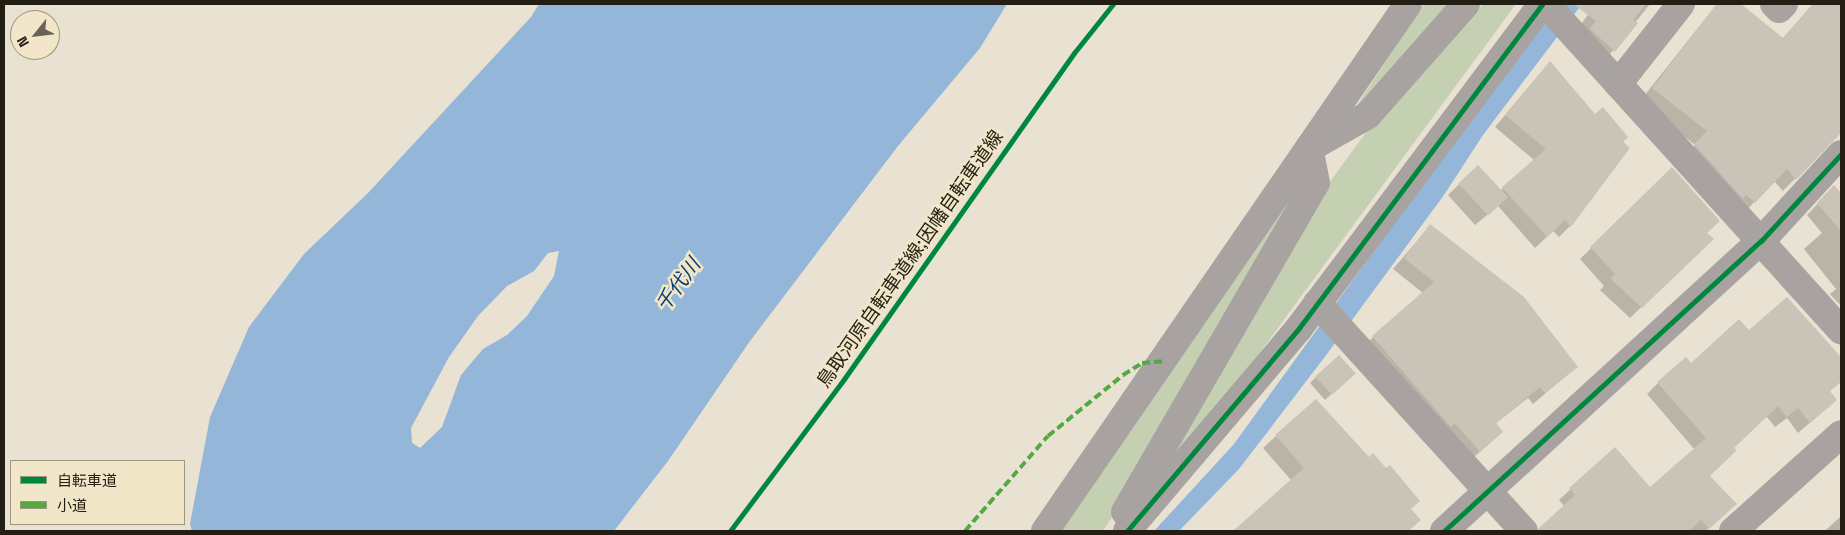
<!DOCTYPE html>
<meta charset="utf-8">
<style>
body{margin:0}
#map{position:relative;width:1845px;height:535px;overflow:hidden;background:#e9e2d2;font-family:"Space Grotesk","Noto Sans JP",sans-serif}
div>[style]{position:absolute}
.green>*{inset:0;background:#c5d0b3}
.water>*{inset:0;background:#94b6d8}
.shadow>*{inset:0;background:#0003}
.building>*{inset:0;background:#cac4b8;transform-origin:0 0}
.minor>*{height:28px;margin:-14px;padding:0 14px;transform-origin:14px;border-radius:14px;background:#a8a3a0}
.quiet>*{height:4px;margin-top:-2px;transform-origin:0;background:repeating-linear-gradient(90deg,#53aa42 0 8px,transparent 0 12px)}
.cycleway>*{height:5px;margin:-2.5px;padding:0 2.5px;transform-origin:2.5px;border-radius:2.5px;background:#00873e}
span{translate:-50% -50%;white-space:nowrap;text-align:center;line-height:1.15;-webkit-text-stroke:5px #f2e6c9;paint-order:stroke}
.street-label{font-size:19px;color:#221e13}
.water-label{font-size:20px;color:#053f72;font-style:italic}
.frame{position:absolute;inset:0;border:5px solid #221e13;pointer-events:none}
.legend{position:absolute;left:10px;top:460px;width:175px;height:65px;box-sizing:border-box;background:#f2e6c9;border:1px solid #9f9680;margin:0;padding:6px 9px;list-style:none;font-size:15px;color:#221e13}
.legend li{display:flex;align-items:center;gap:10px;height:25px}
.legend b{width:25px;border:1px solid #9f9680}
.north{position:absolute;left:10px;top:10px;width:50px;height:50px;box-sizing:border-box;background:#f2e6c9;border:1px solid #9f9680;border-radius:50%;rotate:241deg;font-size:14px;font-weight:700;line-height:20px;text-align:center;color:#221e13}
.north::after{content:'';display:block;margin:auto;width:18px;height:22px;background:#686356;clip-path:polygon(50% 0,100% 100%,50% 72%,0 100%)}
</style>
<div id="map">
<div class="green">
<div style="clip-path:polygon(1424px 4px,1451px 4px,1351px 114px)"></div>
<div style="clip-path:polygon(1483px 4px,1516px 4px,1258px 355px,1162px 474px,1332px 179px,1367px 131px)"></div>
<div style="clip-path:polygon(1300px 181px,1131px 488px,1103px 531px,1060px 531px)"></div>
</div>
<div class="water">
<div style="clip-path:polygon(evenodd,539px 4px,1007px 4px,980px 48px,898px 146px,750px 341px,668px 461px,614px 531px,192px 531px,190px 524px,210px 417px,249px 327px,304px 254px,368px 193px,531px 17px,539px 4px,559px 251px,554px 276px,527px 316px,507px 335px,483px 349px,461px 375px,442px 427px,420px 448px,412px 443px,411px 428px,449px 357px,478px 316px,507px 286px,534px 271px,548px 253px,559px 251px)"></div>
<div style="clip-path:polygon(1553px 4px,1582px 4px,1483px 135px,1444px 195px,1327px 354px,1239px 469px,1179px 531px,1154px 531px,1234px 444px)"></div>
</div>
<div class="shadow">
<div style="clip-path:polygon(1596px 4px,1650px 4px,1603px 63px,1578px 28px)"></div>
<div style="clip-path:polygon(1717px 4px,1739px 4px,1782px 39px,1813px 4px,1841px 4px,1841px 131px,1783px 191px,1774px 181px,1742px 215px,1682px 158px,1695px 145px,1640px 101px)"></div>
<div style="clip-path:polygon(1539px 75px,1595px 116px,1621px 142px,1570px 226px,1559px 237px,1553px 231px,1535px 248px,1498px 206px,1475px 225px,1448px 195px,1478px 166px,1500px 191px,1534px 160px,1495px 127px)"></div>
<div style="clip-path:polygon(1672px 168px,1706px 234px,1701px 250px,1630px 318px,1600px 290px,1604px 286px,1580px 259px)"></div>
<div style="clip-path:polygon(1834px 187px,1841px 195px,1841px 306px,1830px 294px,1836px 289px,1804px 249px,1822px 233px,1807px 215px)"></div>
<div style="clip-path:polygon(1430px 226px,1576px 367px,1533px 404px,1528px 398px,1495px 424px,1490px 443px,1468px 462px,1361px 348px,1423px 293px,1393px 269px)"></div>
<div style="clip-path:polygon(1787px 299px,1841px 360px,1841px 381px,1829px 392px,1836px 400px,1798px 433px,1787px 418px,1775px 427px,1766px 416px,1733px 448px,1709px 476px,1724px 515px,1706px 531px,1537px 531px,1564px 506px,1559px 500px,1614px 449px,1650px 489px,1695px 450px,1647px 394px,1658px 383px,1749px 332px)"></div>
<div style="clip-path:polygon(1316px 377px,1348px 379px,1325px 400px,1310px 383px)"></div>
<div style="clip-path:polygon(1276px 436px,1410px 510px,1420px 520px,1408px 531px,1234px 531px,1291px 480px,1263px 448px)"></div>
<div style="clip-path:polygon(1841px 516px,1841px 531px,1825px 531px)"></div>
</div>
<div class="building">
<div style="clip-path:polygon(1573px 4px,1646px 4px,1633px 20px,1638px 23px,1615px 52px,1590px 29px,1596px 21px)"></div>
<div style="clip-path:polygon(1717px 4px,1741px 4px,1783px 38px,1813px 4px,1841px 4px,1841px 133px,1796px 180px,1787px 169px,1755px 203px,1746px 195px,1743px 199px,1694px 144px,1707px 131px,1652px 88px)"></div>
<div style="clip-path:polygon(1550px 61px,1595px 114px,1603px 107px,1628px 137px,1623px 142px,1630px 148px,1571px 227px,1565px 220px,1547px 237px,1502px 187px,1546px 149px,1505px 115px)"></div>
<div style="left:1478px;top:165px;width:44px;height:27px;rotate:47deg"></div>
<div style="clip-path:polygon(1672px 167px,1720px 221px,1707px 233px,1714px 239px,1642px 308px,1610px 278px,1615px 274px,1590px 247px)"></div>
<div style="clip-path:polygon(1834px 185px,1841px 193px,1841px 231px,1817px 203px)"></div>
<div style="clip-path:polygon(1430px 224px,1524px 297px,1578px 367px,1545px 393px,1540px 387px,1496px 423px,1503px 432px,1480px 452px,1455px 423px,1451px 427px,1372px 336px,1434px 282px,1404px 258px)"></div>
<div style="clip-path:polygon(1787px 297px,1841px 357px,1841px 382px,1830px 391px,1837px 400px,1810px 423px,1798px 408px,1787px 417px,1778px 406px,1734px 448px,1737px 450px,1710px 476px,1737px 504px,1709px 529px,1701px 520px,1689px 531px,1539px 531px,1539px 528px,1575px 495px,1569px 488px,1615px 447px,1650px 487px,1706px 438px,1657px 382px,1686px 357px,1691px 363px,1739px 319px,1749px 330px)"></div>
<div style="left:1339px;top:355px;width:25px;height:32px;rotate:48deg"></div>
<div style="clip-path:polygon(1316px 399px,1369px 457px,1373px 453px,1386px 468px,1390px 465px,1420px 501px,1411px 509px,1421px 520px,1408px 531px,1233px 531px,1304px 468px,1275px 435px)"></div>
</div>
<div class="minor">
<div style="left:1546px;top:4px;width:440px;rotate:47.9deg"></div>
<div style="left:1774px;top:4px;width:7px;rotate:45deg"></div>
<div style="left:1779px;top:9px;width:7px;rotate:-45deg"></div>
<div style="left:1618px;top:84px;width:102px;rotate:-51.8deg"></div>
<div style="left:1315px;top:145px;width:61px;rotate:-29.5deg"></div>
<div style="left:1368px;top:115px;width:148px;rotate:-48.6deg"></div>
<div style="left:1317px;top:303px;width:308px;rotate:47.8deg"></div>
<div style="left:1125px;top:512px;width:380px;rotate:-59.9deg"></div>
<div style="left:1316px;top:183px;width:36px;rotate:-101deg"></div>
<div style="left:1045px;top:531px;width:640px;rotate:-55.44deg"></div>
<div style="left:1127px;top:531px;width:266px;rotate:-49.7deg"></div>
<div style="left:1299px;top:328px;width:405px;rotate:-53.1deg"></div>
<div style="left:1444px;top:531px;width:430px;rotate:-42.5deg"></div>
<div style="left:1761px;top:241px;width:118px;rotate:-47.4deg"></div>
<div style="left:1733px;top:531px;width:145px;rotate:-41.9deg"></div>
</div>
<div class="quiet">
<div style="left:965px;top:531px;width:126px;rotate:-48.9deg"></div>
<div style="left:1048px;top:436px;width:97px;rotate:-39.1deg"></div>
<div style="left:1123px;top:375px;width:22px;rotate:-32deg"></div>
<div style="left:1142px;top:363px;width:21px;rotate:-5deg"></div>
</div>
<div class="cycleway">
<div style="left:730px;top:531px;width:190px;rotate:-53.1deg"></div>
<div style="left:844px;top:379px;width:399px;rotate:-54.8deg"></div>
<div style="left:1074px;top:53px;width:63px;rotate:-51.5deg"></div>
<div style="left:1127px;top:531px;width:266px;rotate:-49.7deg"></div>
<div style="left:1299px;top:328px;width:405px;rotate:-53.1deg"></div>
<div style="left:1444px;top:531px;width:430px;rotate:-42.5deg"></div>
<div style="left:1761px;top:241px;width:118px;rotate:-47.4deg"></div>
</div>
<div class="street-label">
<span style="left:910px;top:259px;rotate:-55deg">鳥取河原自転車道線;因幡自転車道線</span>
</div>
<div class="water-label">
<span style="left:678px;top:285px;rotate:-54deg">千代川</span>
</div>
<div class="frame"></div>
<ul class="legend">
<li><b style="height:6px;background:#00873e"></b>自転車道</li>
<li><b style="height:6px;background:#53aa42"></b>小道</li>
</ul>
<div class="north">N</div>
</div>
